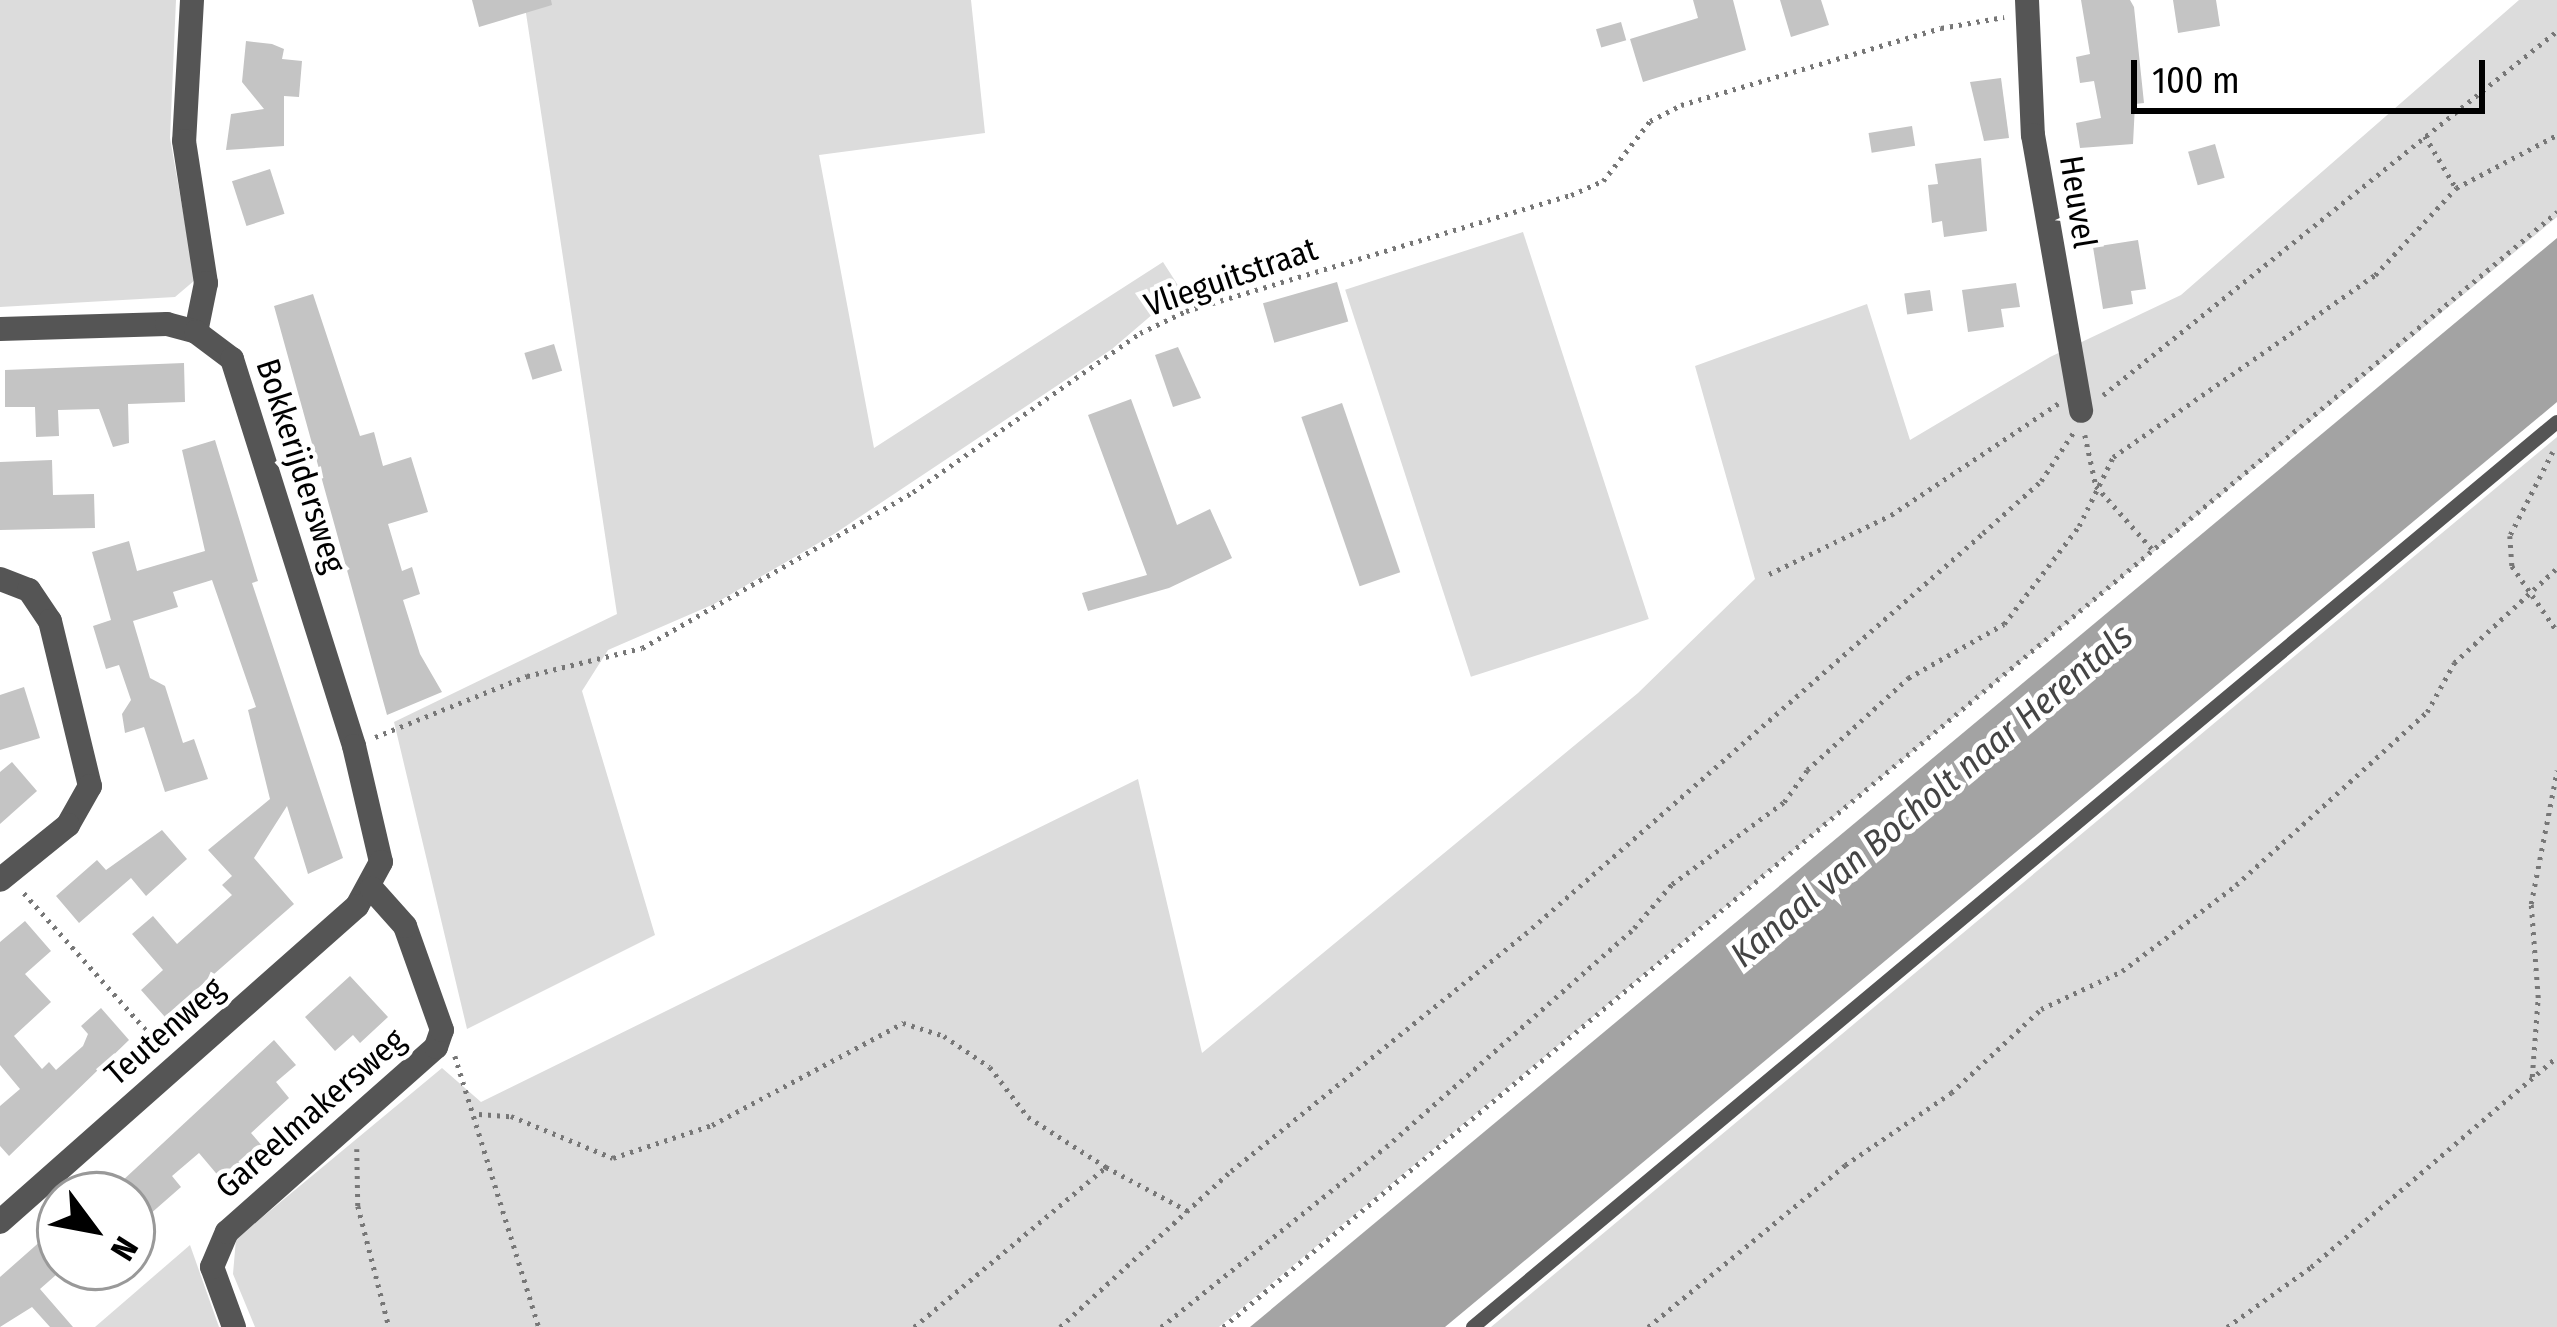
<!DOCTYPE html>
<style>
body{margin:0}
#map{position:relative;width:2557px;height:1327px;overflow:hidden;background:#fff;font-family:"Fira Sans Condensed",sans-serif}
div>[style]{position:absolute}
.green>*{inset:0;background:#dcdcdc;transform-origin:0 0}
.water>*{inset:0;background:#a3a3a3}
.building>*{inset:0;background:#c4c4c4;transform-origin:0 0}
.path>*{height:4.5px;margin-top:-2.25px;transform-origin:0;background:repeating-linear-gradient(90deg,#777 0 3px,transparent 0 9px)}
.lane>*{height:14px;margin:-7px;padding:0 7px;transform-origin:7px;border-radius:7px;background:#555}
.street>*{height:24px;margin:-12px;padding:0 12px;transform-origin:12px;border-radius:12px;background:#555}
span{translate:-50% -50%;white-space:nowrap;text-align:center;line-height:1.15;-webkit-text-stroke:9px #fff;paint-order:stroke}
.street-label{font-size:33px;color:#000}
.water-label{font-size:36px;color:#444;font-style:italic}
.north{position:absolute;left:36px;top:1171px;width:120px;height:120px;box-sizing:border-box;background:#fff;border:3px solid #999;border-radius:50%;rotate:122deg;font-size:33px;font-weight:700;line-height:48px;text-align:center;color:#000}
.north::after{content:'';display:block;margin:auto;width:42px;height:54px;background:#000;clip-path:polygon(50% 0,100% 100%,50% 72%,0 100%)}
.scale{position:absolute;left:2131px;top:60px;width:354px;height:54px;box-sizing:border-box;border:6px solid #000;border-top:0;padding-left:15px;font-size:36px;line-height:42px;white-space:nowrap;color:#000;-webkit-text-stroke:9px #fff;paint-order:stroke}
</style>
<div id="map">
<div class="green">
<div style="clip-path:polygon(0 0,176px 0,170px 138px,195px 280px,175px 297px,0 307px)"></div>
<div style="clip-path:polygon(524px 0,971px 0,985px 133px,819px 155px,874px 448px,1163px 262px,1181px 290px,1112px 349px,834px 534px,714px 604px,608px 650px,582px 691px,655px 935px,467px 1029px,394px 722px,617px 614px)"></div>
<div style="clip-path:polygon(2519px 0,2557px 0,2557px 217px,1219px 1327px,255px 1327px,233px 1274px,236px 1239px,442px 1068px,481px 1102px,1138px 779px,1202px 1053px,1638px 693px,1755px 579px,1695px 366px,1867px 304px,1910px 440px,2050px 357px,2181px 295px)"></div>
<div style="left:1523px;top:232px;width:407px;height:187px;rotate:72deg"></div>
<div style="clip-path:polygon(2557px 437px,2557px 1327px,1491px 1327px)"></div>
<div style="clip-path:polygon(190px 1245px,219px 1327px,95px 1327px)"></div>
</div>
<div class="water">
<div style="clip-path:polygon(2557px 238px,2557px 402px,1445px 1327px,1250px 1327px)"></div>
</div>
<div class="building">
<div style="clip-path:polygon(472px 0,551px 0,552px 5px,479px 27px)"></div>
<div style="clip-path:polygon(1693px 0,1733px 0,1746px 50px,1643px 82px,1630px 39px,1698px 18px)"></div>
<div style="clip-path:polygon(1780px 0,1821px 0,1829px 25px,1791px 37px)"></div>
<div style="clip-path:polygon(2081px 0,2130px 0,2134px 7px,2144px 103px,2135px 104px,2133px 144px,2080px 148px,2076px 123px,2101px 118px,2094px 81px,2080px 83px,2076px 57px,2090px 54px)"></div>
<div style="clip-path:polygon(2173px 0,2216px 0,2220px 26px,2178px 33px)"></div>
<div style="left:1621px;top:22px;width:19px;height:26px;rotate:74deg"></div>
<div style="clip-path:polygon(246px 41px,272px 44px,284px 49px,282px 59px,302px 61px,299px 97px,284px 96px,284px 146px,226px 150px,231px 114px,264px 109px,242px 82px)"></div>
<div style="clip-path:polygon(2001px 78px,2009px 138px,1984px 141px,1970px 82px)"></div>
<div style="left:1912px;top:126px;width:20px;height:44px;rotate:81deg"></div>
<div style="left:2215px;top:144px;width:35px;height:28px;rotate:74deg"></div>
<div style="clip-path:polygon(1981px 158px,1987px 231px,1944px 237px,1942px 221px,1932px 223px,1928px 185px,1938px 184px,1935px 164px)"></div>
<div style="left:270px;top:169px;width:47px;height:40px;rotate:72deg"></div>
<div style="clip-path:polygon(2138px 240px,2146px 289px,2131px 291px,2133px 304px,2103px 309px,2093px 247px)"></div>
<div style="left:1337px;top:282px;width:41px;height:77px;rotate:74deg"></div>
<div style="clip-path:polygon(2016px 283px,2020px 307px,2001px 309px,2004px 327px,1968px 332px,1962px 290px)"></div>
<div style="left:1930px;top:290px;width:21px;height:26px;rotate:82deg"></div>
<div style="clip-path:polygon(313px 294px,360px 436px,374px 432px,383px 466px,411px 457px,428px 512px,388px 524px,402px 571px,412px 567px,420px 594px,403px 600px,420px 654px,442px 692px,387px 715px,274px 306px)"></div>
<div style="left:554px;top:344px;width:28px;height:31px;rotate:73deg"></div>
<div style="clip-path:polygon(1178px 347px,1201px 398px,1173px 407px,1155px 355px)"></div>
<div style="clip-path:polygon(184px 363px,185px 402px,128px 404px,129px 443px,113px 447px,99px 409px,58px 410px,59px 436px,36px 437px,35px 407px,5px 407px,5px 370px)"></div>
<div style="clip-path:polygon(1131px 399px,1177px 525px,1210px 509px,1232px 558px,1169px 588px,1088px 611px,1082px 593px,1147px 575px,1088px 415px)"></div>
<div style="left:1342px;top:403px;width:179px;height:43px;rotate:71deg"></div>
<div style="clip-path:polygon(215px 440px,258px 581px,252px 583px,343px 858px,308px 874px,287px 806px,254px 858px,294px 904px,165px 1017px,141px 990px,163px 970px,132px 934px,153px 916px,177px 944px,232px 895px,222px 885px,232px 876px,208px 850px,270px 799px,248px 710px,256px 707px,212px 580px,173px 592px,178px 607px,133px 621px,150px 678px,165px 686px,183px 743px,194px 739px,208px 779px,165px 792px,144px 727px,125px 733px,122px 714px,131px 700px,119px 665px,106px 669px,93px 626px,111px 620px,92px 552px,129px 541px,137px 571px,205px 551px,182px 450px)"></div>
<div style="clip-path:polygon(52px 460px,53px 495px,94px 494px,95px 528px,0 530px,0 462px)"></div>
<div style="clip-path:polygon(24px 687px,40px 738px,0 750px,0 695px)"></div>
<div style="clip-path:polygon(12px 762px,37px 791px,0 824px,0 772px)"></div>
<div style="clip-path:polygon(162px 830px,187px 859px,146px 896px,131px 878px,79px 923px,56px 896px,97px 860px,106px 870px)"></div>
<div style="clip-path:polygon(25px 921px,51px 951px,25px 974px,51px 1002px,14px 1036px,42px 1069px,49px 1062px,56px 1070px,83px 1046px,88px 1034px,81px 1026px,101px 1008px,129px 1040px,9px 1156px,0 1146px,0 1106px,20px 1089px,0 1065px,0 942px)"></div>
<div style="clip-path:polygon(350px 976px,388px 1017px,360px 1043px,353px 1035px,335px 1051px,305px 1017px)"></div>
<div style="clip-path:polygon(274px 1040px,296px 1065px,276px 1082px,289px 1098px,251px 1133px,270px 1155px,226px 1185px,199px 1153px,172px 1176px,181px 1187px,141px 1222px,132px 1195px,107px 1195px)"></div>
<div style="clip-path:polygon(43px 1239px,65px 1267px,40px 1289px,73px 1327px,50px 1327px,32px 1307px,0 1327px,0 1277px)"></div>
</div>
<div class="path">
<div style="left:2425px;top:136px;width:61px;rotate:59.2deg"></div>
<div style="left:2103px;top:395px;width:582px;rotate:-38.72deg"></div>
<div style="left:2085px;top:435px;width:52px;rotate:77.8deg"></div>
<div style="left:2096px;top:486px;width:86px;rotate:48.3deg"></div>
<div style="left:2553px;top:452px;width:94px;rotate:117.1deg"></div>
<div style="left:2510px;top:536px;width:30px;rotate:86deg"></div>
<div style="left:2512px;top:566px;width:79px;rotate:55.3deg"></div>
<div style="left:1769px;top:574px;width:136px;rotate:-25.8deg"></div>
<div style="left:1891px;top:515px;width:202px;rotate:-33.7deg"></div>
<div style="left:375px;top:737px;width:164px;rotate:-21.9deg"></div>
<div style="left:527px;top:676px;width:118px;rotate:-13.7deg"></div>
<div style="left:642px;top:648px;width:313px;rotate:-29.9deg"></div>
<div style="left:913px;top:492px;width:277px;rotate:-35deg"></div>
<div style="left:1140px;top:333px;width:51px;rotate:-25.6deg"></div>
<div style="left:1186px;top:311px;width:402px;rotate:-16.8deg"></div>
<div style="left:1571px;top:195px;width:35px;rotate:-24deg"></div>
<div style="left:1603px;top:181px;width:76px;rotate:-51.9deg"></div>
<div style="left:1650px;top:121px;width:35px;rotate:-27deg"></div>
<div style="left:1681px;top:105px;width:271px;rotate:-16.5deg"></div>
<div style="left:1941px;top:28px;width:64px;rotate:-9.9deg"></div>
<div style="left:24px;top:893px;width:210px;rotate:48.3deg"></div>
<div style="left:455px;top:1056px;width:284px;rotate:72.8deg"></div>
<div style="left:2532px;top:1077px;width:79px;rotate:-85.7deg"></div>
<div style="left:2538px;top:998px;width:94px;rotate:-94.3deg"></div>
<div style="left:2531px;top:904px;width:136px;rotate:-79deg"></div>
<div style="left:479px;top:1114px;width:32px;rotate:4deg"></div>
<div style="left:511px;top:1116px;width:110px;rotate:22.4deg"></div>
<div style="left:613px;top:1158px;width:104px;rotate:-18.4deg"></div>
<div style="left:712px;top:1125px;width:217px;rotate:-28.1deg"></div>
<div style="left:903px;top:1023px;width:43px;rotate:17.6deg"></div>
<div style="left:944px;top:1036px;width:55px;rotate:34deg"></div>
<div style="left:990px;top:1067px;width:63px;rotate:52.8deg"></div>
<div style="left:1028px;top:1117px;width:93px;rotate:32.7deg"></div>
<div style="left:357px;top:1149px;width:57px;rotate:89deg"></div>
<div style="left:358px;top:1206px;width:125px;rotate:75.6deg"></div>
<div style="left:914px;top:1327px;width:250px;rotate:-39.8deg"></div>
<div style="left:1106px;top:1167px;width:93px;rotate:28.2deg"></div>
<div style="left:1060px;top:1327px;width:231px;rotate:-42.4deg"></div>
<div style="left:1231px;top:1171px;width:378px;rotate:-38.9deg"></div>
<div style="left:1525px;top:934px;width:609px;rotate:-41.2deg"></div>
<div style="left:1983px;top:533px;width:78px;rotate:-41.9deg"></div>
<div style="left:2041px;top:481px;width:61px;rotate:-56.3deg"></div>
<div style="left:1161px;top:1327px;width:288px;rotate:-38.7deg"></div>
<div style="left:1386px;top:1147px;width:331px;rotate:-41.4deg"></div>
<div style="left:1634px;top:928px;width:58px;rotate:-49.2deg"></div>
<div style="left:1672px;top:884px;width:139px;rotate:-36.2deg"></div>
<div style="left:1784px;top:802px;width:39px;rotate:-54deg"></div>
<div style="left:1807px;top:770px;width:137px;rotate:-42.3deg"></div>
<div style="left:1908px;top:678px;width:110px;rotate:-29.4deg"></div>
<div style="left:2004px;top:624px;width:123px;rotate:-52.6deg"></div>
<div style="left:2079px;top:526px;width:77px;rotate:-63.8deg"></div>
<div style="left:2113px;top:457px;width:319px;rotate:-34.8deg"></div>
<div style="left:2375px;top:275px;width:119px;rotate:-47deg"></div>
<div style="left:2456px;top:188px;width:114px;rotate:-27.7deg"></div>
<div style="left:1223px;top:1327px;width:1739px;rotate:-39.89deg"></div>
<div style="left:1648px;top:1327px;width:255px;rotate:-39.4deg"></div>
<div style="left:1845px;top:1165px;width:128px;rotate:-34.2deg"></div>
<div style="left:1951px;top:1093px;width:123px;rotate:-43deg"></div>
<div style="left:2041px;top:1009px;width:89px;rotate:-25.1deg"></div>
<div style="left:2122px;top:971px;width:143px;rotate:-37deg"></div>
<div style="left:2236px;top:885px;width:258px;rotate:-42.2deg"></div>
<div style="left:2427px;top:712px;width:56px;rotate:-61.1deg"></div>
<div style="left:2454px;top:663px;width:140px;rotate:-42.7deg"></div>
<div style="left:2227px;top:1327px;width:103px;rotate:-35.5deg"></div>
<div style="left:2311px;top:1267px;width:323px;rotate:-40.5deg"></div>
</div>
<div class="lane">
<div style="left:1473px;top:1327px;width:1412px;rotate:-39.86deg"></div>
</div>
<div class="street">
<div style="left:192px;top:0;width:141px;rotate:93.2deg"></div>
<div style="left:184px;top:141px;width:144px;rotate:81.2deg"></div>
<div style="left:206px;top:283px;width:50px;rotate:101.5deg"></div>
<div style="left:2027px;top:0;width:135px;rotate:87.5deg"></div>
<div style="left:2033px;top:135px;width:280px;rotate:80.1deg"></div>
<div style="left:0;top:329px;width:167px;rotate:-1.7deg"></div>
<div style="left:167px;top:324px;width:30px;rotate:15deg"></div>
<div style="left:196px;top:332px;width:45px;rotate:36.9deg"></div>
<div style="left:232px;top:359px;width:406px;rotate:72.5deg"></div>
<div style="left:354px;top:746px;width:119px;rotate:76.9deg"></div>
<div style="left:381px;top:862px;width:50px;rotate:118.6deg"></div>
<div style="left:357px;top:906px;width:477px;rotate:138.5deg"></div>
<div style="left:0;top:579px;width:31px;rotate:21deg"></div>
<div style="left:29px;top:590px;width:37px;rotate:56deg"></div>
<div style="left:50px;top:621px;width:170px;rotate:76.4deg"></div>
<div style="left:90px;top:786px;width:45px;rotate:119.4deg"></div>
<div style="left:68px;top:825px;width:87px;rotate:141deg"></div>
<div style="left:234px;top:1327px;width:64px;rotate:-110.1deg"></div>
<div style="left:212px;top:1267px;width:38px;rotate:-67deg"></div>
<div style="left:227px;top:1232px;width:279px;rotate:-41.5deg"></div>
<div style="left:436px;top:1047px;width:18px;rotate:-71deg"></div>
<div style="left:442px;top:1030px;width:110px;rotate:-109.6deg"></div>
<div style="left:405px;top:926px;width:50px;rotate:-131.7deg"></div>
</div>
<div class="street-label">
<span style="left:2077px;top:202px;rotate:81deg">Heuvel</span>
<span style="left:1231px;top:278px;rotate:-19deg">Vlieguitstraat</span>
<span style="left:300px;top:466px;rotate:72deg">Bokkerijdersweg</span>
<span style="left:165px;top:1032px;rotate:-41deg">Teutenweg</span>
<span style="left:311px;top:1114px;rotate:-41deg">Gareelmakersweg</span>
</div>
<div class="water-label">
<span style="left:1932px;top:796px;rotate:-40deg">Kanaal van Bocholt naar Herentals</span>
</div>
<div class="north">N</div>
<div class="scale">100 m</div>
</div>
